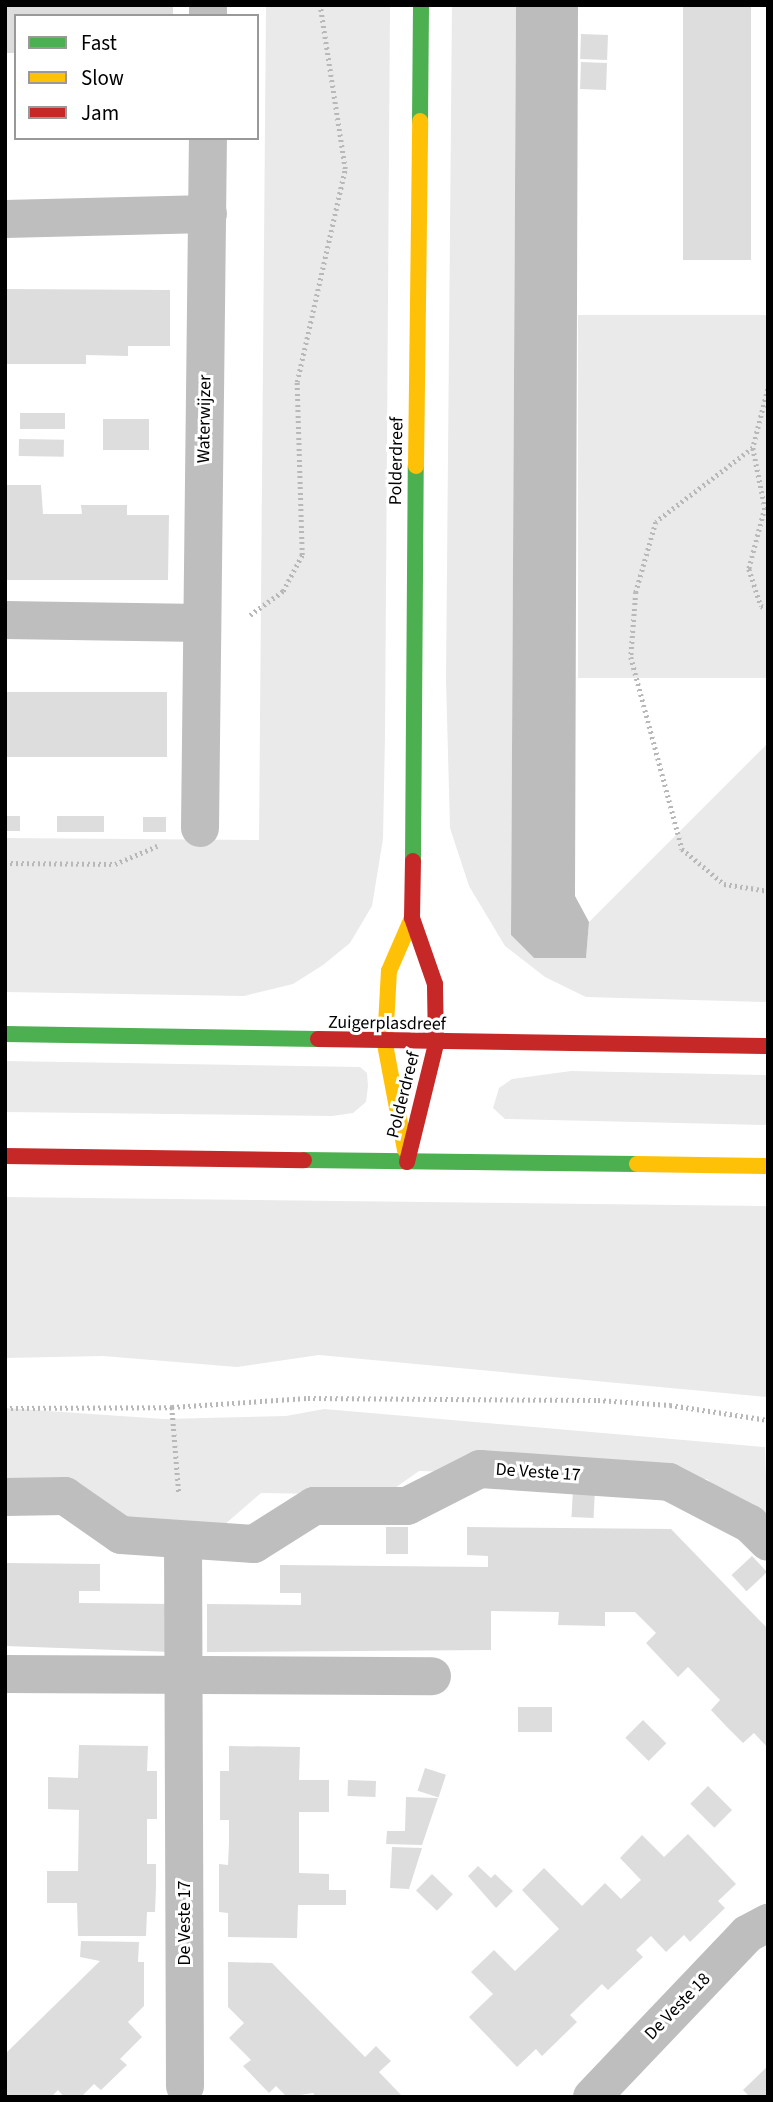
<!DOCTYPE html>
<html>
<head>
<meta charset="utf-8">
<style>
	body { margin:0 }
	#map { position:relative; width:773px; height:2102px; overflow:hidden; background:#fff; font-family:"Source Sans 3",sans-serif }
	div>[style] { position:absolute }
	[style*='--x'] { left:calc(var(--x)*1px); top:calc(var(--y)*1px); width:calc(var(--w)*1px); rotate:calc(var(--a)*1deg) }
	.green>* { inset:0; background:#eaeaea; transform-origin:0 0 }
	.water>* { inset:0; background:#bcbcbc }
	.building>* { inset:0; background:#ddd; transform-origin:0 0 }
	.path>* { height:4.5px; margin-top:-2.25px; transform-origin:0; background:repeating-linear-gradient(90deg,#b8b8b8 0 2px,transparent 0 5.5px) }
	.street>* { height:38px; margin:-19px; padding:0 19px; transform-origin:19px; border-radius:19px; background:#bebebe }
	.fast>* { height:16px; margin:-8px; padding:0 8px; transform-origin:8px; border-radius:8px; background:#4caf50 }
	.slow>* { height:16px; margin:-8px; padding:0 8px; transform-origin:8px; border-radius:8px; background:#ffc107 }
	.jam>* { height:16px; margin:-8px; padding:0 8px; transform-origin:8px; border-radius:8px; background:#c62828 }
	span { translate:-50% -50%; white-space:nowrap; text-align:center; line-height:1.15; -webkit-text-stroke:6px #fff; paint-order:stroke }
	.street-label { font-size:18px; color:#000 }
	.frame { position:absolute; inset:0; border:7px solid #000; pointer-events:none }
	.legend { position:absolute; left:14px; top:14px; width:245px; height:126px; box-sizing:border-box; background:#fff; border:2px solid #999; margin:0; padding:9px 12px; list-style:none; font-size:21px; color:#000 }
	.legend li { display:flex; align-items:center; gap:14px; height:35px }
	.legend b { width:35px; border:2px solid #999 }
</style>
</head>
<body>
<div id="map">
	<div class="green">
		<div style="clip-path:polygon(266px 5px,390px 5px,385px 736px,383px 839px,372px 906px,350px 943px,323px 965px,293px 984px,244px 996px,5px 992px,5px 838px,259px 840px)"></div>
		<div style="clip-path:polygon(452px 5px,516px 5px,511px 935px,534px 958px,586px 958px,589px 922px,768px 743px,768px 1002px,586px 997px,545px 977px,505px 946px,469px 886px,450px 828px,446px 680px)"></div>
		<div style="left:578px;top:315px;width:190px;height:363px"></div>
		<div style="clip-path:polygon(5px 1061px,360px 1067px,367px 1073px,368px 1086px,366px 1102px,353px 1113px,332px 1116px,5px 1112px)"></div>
		<div style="clip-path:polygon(571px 1071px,768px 1075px,768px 1125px,505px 1119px,493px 1108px,499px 1088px,512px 1079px)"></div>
		<div style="clip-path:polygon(5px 1197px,768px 1206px,768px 1397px,319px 1355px,237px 1367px,103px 1356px,5px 1358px)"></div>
		<div style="clip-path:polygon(5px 1408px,164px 1419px,286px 1416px,324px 1409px,765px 1447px,768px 1544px,707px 1479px,419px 1471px,385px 1495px,261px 1493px,208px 1539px,5px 1499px)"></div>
	</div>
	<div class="water">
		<div style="clip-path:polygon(516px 5px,578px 5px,575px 896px,589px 922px,586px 958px,534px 958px,511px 935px)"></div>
	</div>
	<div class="building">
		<div style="clip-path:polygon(5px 5px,173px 5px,173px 16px,16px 16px,16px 53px,5px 53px)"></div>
		<div style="left:683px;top:5px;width:68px;height:255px"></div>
		<div style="left:581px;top:34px;width:27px;height:25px;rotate:2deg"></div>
		<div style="left:581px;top:62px;width:26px;height:27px;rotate:2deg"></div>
		<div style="clip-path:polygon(5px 289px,170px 290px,170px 346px,128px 346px,128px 356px,86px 355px,86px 364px,5px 364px)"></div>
		<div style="left:20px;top:413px;width:45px;height:16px"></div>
		<div style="left:103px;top:419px;width:46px;height:31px"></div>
		<div style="left:19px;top:439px;width:45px;height:17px;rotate:1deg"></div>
		<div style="clip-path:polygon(5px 485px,41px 485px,43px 514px,82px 514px,81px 505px,127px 505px,127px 515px,169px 515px,168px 580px,5px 580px)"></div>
		<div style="left:5px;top:692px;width:162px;height:65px"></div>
		<div style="left:5px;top:816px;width:15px;height:15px"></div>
		<div style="left:57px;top:816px;width:47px;height:16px"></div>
		<div style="left:143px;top:817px;width:23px;height:15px"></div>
		<div style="left:573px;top:1489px;width:22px;height:28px;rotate:3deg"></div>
		<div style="left:386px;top:1527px;width:22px;height:27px"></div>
		<div style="clip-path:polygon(467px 1527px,671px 1529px,768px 1629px,768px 1748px,754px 1733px,743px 1743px,726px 1726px,711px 1710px,720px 1700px,688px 1667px,678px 1677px,646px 1643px,656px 1633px,635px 1612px,605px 1612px,605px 1626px,558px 1625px,559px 1612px,491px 1611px,491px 1650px,207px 1652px,207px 1604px,301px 1605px,301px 1593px,280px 1593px,280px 1565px,488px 1567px,488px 1556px,467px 1555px)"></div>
		<div style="left:752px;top:1556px;width:22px;height:28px;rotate:47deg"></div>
		<div style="clip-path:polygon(5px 1563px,100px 1564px,100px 1591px,79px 1591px,79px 1603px,173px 1604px,172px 1652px,5px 1646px)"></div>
		<div style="left:518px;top:1707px;width:34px;height:25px"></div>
		<div style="left:643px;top:1720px;width:33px;height:25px;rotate:45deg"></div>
		<div style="clip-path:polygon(79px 1745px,148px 1746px,147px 1771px,157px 1771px,157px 1819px,147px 1819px,147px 1864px,156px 1864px,156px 1887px,155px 1912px,147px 1912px,146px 1936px,78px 1936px,77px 1903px,47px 1903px,47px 1871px,78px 1871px,79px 1810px,48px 1809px,48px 1777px,78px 1778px)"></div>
		<div style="clip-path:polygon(229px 1746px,300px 1747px,299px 1780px,329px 1780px,329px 1812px,299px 1812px,299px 1873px,329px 1874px,329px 1890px,346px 1890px,346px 1905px,298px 1905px,297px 1938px,228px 1937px,228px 1913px,219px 1912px,219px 1864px,228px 1865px,229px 1842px,229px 1820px,220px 1820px,220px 1771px,229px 1771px)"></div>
		<div style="left:425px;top:1768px;width:22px;height:24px;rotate:18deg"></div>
		<div style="left:348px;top:1780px;width:28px;height:16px;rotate:2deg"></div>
		<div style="left:708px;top:1786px;width:34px;height:25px;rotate:45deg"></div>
		<div style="clip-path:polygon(406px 1797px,438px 1798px,422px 1845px,386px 1844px,387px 1831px,405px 1831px)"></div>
		<div style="clip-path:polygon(688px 1834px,736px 1884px,718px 1901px,725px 1908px,690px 1942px,684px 1935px,666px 1952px,651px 1936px,636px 1950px,643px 1957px,608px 1990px,602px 1984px,570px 2015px,577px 2022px,542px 2056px,536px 2049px,517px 2067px,469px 2017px,493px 1994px,471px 1972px,494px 1950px,515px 1971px,559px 1929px,522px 1890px,544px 1868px,582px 1906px,605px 1883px,621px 1899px,641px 1880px,620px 1858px,642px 1835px,664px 1857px)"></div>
		<div style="clip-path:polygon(392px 1847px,422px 1848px,409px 1889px,390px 1888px)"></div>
		<div style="clip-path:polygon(478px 1866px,491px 1878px,495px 1874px,513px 1891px,496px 1908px,468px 1876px)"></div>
		<div style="left:432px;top:1874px;width:29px;height:23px;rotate:44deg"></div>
		<div style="clip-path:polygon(81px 1941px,139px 1942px,138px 1962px,144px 1962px,144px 2006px,128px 2022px,142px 2037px,120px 2059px,127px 2065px,101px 2090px,94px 2084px,81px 2097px,64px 2097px,58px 2090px,51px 2097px,5px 2097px,5px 2054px,100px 1961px,80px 1957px)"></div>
		<div style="clip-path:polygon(228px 1962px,272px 1963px,365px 2057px,376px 2046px,391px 2061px,379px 2072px,403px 2097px,316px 2097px,313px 2093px,287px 2097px,276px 2086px,269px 2093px,243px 2066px,251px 2060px,229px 2038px,244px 2023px,228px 2007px)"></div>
		<div style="clip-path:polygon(768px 2066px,768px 2097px,750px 2097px,743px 2090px)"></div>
	</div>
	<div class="path">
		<div style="--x:768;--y:389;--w:61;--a:104.3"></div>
		<div style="--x:753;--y:448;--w:61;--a:78.7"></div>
		<div style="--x:765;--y:508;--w:63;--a:104.7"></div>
		<div style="--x:749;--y:569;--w:39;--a:72"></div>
		<div style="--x:761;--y:606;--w:7;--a:16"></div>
		<div style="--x:753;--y:448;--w:122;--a:142.7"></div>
		<div style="--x:656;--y:522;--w:73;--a:105.9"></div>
		<div style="--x:636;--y:592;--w:65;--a:94.4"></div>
		<div style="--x:631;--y:657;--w:199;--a:75.1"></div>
		<div style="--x:682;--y:849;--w:55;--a:39.8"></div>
		<div style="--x:724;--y:884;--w:45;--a:9"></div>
		<div style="--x:250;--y:615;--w:41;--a:-36"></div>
		<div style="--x:283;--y:591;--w:41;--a:-62.2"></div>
		<div style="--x:302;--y:555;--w:173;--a:-91.7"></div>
		<div style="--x:297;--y:382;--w:218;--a:-77.3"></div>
		<div style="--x:345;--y:169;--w:166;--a:-98.7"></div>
		<div style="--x:5;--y:863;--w:110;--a:0.5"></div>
		<div style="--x:115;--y:864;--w:46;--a:-23.2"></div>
		<div style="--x:172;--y:1407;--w:87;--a:85.4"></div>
		<div style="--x:5;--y:1408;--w:167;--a:-0.3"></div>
		<div style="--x:172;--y:1407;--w:136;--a:-3.8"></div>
		<div style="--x:308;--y:1398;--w:290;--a:0.4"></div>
		<div style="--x:598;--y:1400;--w:72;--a:4"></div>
		<div style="--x:670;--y:1405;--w:99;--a:8.7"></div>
	</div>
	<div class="street">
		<div style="--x:208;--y:16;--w:11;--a:-90"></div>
		<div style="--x:5;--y:219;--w:203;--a:-1.4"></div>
		<div style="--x:5;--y:620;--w:196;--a:0.9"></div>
		<div style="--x:200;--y:828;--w:690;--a:-89.34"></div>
		<div style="--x:5;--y:1497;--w:60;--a:-1"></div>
		<div style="--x:65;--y:1496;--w:68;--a:34.9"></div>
		<div style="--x:121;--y:1535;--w:133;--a:3.9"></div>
		<div style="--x:254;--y:1544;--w:71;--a:-32.3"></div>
		<div style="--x:314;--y:1506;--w:93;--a:0"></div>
		<div style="--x:407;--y:1506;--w:82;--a:-26.9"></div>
		<div style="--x:480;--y:1469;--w:189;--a:3.9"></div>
		<div style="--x:669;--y:1482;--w:91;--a:27.4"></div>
		<div style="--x:750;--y:1524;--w:25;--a:45"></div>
		<div style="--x:183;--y:1540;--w:546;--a:89.79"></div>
		<div style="--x:5;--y:1674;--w:427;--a:0.3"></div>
		<div style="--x:592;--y:2097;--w:225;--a:-46.4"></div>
		<div style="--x:747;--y:1934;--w:24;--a:-28"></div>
	</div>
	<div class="fast">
		<div style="--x:420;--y:121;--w:116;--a:-89.5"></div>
		<div style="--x:413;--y:861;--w:395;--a:-89.6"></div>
		<div style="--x:5;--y:1034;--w:313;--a:0.9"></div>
		<div style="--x:304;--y:1160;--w:333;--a:0.7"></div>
	</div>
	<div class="slow">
		<div style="--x:416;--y:466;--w:345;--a:-89.3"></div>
		<div style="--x:405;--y:1150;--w:108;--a:-100.7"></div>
		<div style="--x:385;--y:1044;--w:73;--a:-86.9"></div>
		<div style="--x:389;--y:971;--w:58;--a:-66.5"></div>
		<div style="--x:637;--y:1164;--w:131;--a:0.9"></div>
	</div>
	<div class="jam">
		<div style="--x:318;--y:1039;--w:450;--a:0.9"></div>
		<div style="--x:5;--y:1156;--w:299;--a:0.8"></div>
		<div style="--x:407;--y:1162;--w:122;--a:-76.2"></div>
		<div style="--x:436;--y:1044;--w:60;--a:-91"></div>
		<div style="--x:435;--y:984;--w:70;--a:-109.2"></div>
		<div style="--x:412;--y:918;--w:57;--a:-89"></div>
	</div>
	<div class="street-label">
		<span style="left:205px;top:419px;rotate:-89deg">Waterwijzer</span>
		<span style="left:397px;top:461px;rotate:-89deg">Polderdreef</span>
		<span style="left:387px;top:1024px;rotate:1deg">Zuigerplasdreef</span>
		<span style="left:404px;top:1095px;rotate:-76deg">Polderdreef</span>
		<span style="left:538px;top:1473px;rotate:4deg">De Veste 17</span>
		<span style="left:185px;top:1923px;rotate:-90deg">De Veste 17</span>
		<span style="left:678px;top:2007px;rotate:-46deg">De Veste 18</span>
	</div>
	<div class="frame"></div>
	<ul class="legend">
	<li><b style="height:9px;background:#4caf50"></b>Fast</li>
	<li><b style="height:9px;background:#ffc107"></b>Slow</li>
	<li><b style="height:9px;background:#c62828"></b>Jam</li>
	</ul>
</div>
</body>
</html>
